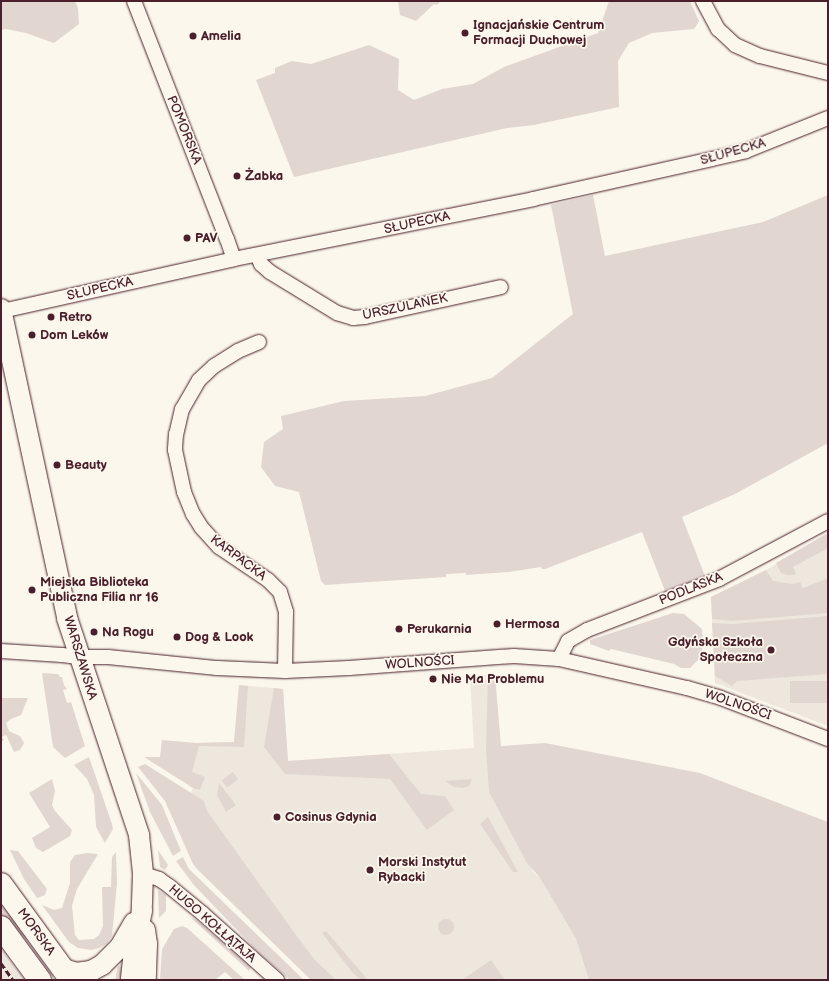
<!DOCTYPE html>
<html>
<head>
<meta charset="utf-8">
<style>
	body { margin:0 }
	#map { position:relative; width:829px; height:981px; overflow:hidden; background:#fbf7ec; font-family:"Balsamiq Sans",sans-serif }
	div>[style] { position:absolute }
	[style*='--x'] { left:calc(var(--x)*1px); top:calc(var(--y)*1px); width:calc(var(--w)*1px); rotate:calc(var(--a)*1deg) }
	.built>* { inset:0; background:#eee7de }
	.green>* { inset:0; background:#e2d7d0; transform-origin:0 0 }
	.round { border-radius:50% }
	.roads { filter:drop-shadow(0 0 1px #4a1f2b) drop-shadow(0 0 1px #4a1f2b) }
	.street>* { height:14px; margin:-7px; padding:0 7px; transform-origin:7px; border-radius:7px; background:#fbf7ec }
	.secondary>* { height:20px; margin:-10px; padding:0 10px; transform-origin:10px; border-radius:10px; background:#fbf7ec }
	.primary>* { height:22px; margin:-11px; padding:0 11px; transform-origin:11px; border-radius:11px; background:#fbf7ec }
	.rail>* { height:3px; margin-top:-1.5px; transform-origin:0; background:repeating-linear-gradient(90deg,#4a1f2b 0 6px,transparent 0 9px) }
	.dots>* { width:11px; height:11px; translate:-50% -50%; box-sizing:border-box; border:2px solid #fbf7ec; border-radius:50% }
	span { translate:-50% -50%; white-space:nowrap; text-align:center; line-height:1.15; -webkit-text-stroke:3.5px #fbf7ec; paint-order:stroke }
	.poi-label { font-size:13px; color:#4a1f2b; font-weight:700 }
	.left { translate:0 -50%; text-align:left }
	.right { translate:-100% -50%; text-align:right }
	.street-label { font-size:13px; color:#4a1f2b }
	.frame { position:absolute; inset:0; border:2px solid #4a1f2b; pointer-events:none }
</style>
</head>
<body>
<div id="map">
	<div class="built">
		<div style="clip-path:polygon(828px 533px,828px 726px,715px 683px,711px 597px,766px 570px)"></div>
		<div style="clip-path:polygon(495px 675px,500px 746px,533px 872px,540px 878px,576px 939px,589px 980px,324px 980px,191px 793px,193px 788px,189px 786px,197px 743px,234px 742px,239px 685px,283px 689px,288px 761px,474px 748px,470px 676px)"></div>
		<div style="clip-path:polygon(1px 948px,25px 980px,1px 980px)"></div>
	</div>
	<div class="green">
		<div style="clip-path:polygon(1px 1px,75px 1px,78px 8px,79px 24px,54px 43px,26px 33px,6px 29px,1px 30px)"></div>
		<div style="clip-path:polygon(398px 1px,441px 1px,437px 5px,434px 4px,416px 21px,400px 15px)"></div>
		<div style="clip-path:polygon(609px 1px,690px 1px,699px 21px,694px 29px,652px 33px,629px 43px,618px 61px,619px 107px,534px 125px,507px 128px,294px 177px,256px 80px,275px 73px,275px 68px,292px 61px,311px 64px,369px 45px,399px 59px,398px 90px,414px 100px,442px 89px,473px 84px,504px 67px,598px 33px)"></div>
		<div style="clip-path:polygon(593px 195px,605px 256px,763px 222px,828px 195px,828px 443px,735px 494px,682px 517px,705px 576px,665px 591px,642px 532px,545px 569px,542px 569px,541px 567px,509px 572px,466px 575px,466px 573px,446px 574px,446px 577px,325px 585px,321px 581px,299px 492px,275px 486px,261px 467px,264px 442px,283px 429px,281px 416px,344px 401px,425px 396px,492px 378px,573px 314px,551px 205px)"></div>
		<div style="clip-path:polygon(828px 533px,828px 548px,793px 567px,796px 574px,794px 575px,786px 575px,781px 573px,776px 563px)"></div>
		<div style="clip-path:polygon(766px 570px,773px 581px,792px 584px,800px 582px,803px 588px,826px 579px,828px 581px,828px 613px,732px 621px,712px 619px,711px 597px)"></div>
		<div style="clip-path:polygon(673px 613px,684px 614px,702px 629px,703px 640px,702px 650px,698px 660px,690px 668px,681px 668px,674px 664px,611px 649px,609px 651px,590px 644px,590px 640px,593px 639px)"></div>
		<div style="clip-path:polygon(828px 616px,828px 674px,737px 681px,732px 686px,715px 676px,712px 623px,732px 624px)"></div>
		<div style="clip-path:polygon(42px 673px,58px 674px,60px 677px,62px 677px,64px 685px,67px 689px,63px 690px,67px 703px,71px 702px,85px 746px,65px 758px,53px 747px)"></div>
		<div style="clip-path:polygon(488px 675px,495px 675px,501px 746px,545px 743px,700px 773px,828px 822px,828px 980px,589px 980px,576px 939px,540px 878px,527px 863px,489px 792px,486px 748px)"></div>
		<div style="left:828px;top:681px;width:22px;height:38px;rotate:90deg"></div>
		<div style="clip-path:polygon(239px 685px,248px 686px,244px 747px,199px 746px,192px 772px,205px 777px,200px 790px,193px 788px,144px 757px,160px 757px,162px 740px,197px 743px,234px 742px)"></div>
		<div style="clip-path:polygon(274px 688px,283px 689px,288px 761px,389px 754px,421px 794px,445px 796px,454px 810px,427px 830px,390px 779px,285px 774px,264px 747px)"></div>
		<div style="clip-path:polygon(1px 698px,28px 698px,21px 715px,11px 719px,6px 723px,9px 731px,20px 736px,24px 743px,20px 750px,14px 752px,6px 735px,2px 737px,4px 740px,1px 742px)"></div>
		<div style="clip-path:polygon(89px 757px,112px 824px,113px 829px,105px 843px,96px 827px,94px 795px,87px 779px,74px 765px)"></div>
		<div style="clip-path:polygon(145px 764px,204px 801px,207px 811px,296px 935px,315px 960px,336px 980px,311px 980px,197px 869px,193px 864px,165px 801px,138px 767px)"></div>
		<div style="left:233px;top:772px;width:9px;height:14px;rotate:54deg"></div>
		<div style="clip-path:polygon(136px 773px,162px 805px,181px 851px,173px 856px,150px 812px)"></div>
		<div style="clip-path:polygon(52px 779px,55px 791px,52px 805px,55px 811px,72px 830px,70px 836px,43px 852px,36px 848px,32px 838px,50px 827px,29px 793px)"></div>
		<div style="clip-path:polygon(472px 779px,469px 786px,464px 788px,454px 787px,445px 781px)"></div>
		<div style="clip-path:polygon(219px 783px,236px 805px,226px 812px,217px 795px)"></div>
		<div style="clip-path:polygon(488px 817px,518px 872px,513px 872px,480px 824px)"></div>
		<div style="clip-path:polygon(10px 850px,18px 851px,47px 889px,45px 895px,37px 898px,24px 879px)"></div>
		<div style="clip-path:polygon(158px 850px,168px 865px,165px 870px,160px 867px)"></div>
		<div style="clip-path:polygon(116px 852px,117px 883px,112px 936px,106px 944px,99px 948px,91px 950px,78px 948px,69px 942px,42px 905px,54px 910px,62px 908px,70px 883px,70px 862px,75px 855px,87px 853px,98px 854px,77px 889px,72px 906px,75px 935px,79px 940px,94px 939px,99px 935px,103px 926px,102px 887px,111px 887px,112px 857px)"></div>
		<div style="clip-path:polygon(183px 857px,189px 869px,304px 980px,290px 980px,257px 951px,193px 884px,176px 861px)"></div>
		<div style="clip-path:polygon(158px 890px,166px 895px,166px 911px,159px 918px)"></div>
		<div style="clip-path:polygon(1px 896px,33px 945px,9px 924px,1px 913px)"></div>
		<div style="clip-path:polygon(190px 917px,198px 921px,251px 967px,249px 971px)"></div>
		<div class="round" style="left:438px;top:919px;width:16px;height:16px"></div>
		<div style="clip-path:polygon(182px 926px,187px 928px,245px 980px,234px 980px,225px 972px,215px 980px,160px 980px,162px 949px,174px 929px)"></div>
		<div style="clip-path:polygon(326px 931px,368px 980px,361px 980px,352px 972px,322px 933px)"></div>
		<div style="clip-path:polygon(491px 960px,505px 980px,462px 980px)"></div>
		<div style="clip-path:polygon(118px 966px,122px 967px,122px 980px,115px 980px)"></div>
	</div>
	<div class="roads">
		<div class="street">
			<div style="--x:134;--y:1;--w:256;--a:68.7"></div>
			<div style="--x:227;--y:239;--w:21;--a:71"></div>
			<div style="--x:703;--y:1;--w:32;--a:62"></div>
			<div style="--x:718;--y:29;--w:23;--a:43"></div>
			<div style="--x:735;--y:45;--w:27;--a:24"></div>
			<div style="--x:760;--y:56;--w:70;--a:14"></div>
			<div style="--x:257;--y:255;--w:10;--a:66"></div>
			<div style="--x:261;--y:264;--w:12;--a:42"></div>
			<div style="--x:270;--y:272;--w:79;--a:31.5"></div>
			<div style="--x:337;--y:313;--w:17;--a:17"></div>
			<div style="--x:353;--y:318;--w:12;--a:-5"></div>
			<div style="--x:365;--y:317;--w:139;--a:-12.4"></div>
			<div style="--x:2;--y:311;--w:238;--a:-12.6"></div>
			<div style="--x:234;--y:259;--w:305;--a:-11.3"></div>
			<div style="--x:533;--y:199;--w:183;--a:-12.6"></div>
			<div style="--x:712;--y:159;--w:35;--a:-13"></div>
			<div style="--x:746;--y:151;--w:88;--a:-21.9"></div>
			<div style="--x:259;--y:342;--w:23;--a:157"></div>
			<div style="--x:238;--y:351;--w:28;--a:148"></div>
			<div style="--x:214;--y:366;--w:21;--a:137"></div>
			<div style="--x:199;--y:380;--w:34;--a:120"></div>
			<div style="--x:182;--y:409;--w:26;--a:103"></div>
			<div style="--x:176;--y:434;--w:16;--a:94"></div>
			<div style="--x:175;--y:450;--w:43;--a:77.9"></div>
			<div style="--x:184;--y:492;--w:24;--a:68"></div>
			<div style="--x:193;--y:514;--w:15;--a:58"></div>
			<div style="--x:201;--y:527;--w:27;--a:48"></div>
			<div style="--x:219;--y:547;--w:59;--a:34"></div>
			<div style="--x:268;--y:580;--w:17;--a:45"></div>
			<div style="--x:280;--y:592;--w:21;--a:73"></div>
			<div style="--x:286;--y:612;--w:59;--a:91"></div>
			<div style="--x:1;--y:651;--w:61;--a:3.8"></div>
			<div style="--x:62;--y:655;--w:17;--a:7"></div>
			<div style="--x:79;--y:657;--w:29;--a:0"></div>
			<div style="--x:108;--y:657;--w:110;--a:5.8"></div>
			<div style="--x:217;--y:668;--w:68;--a:2.5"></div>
			<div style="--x:285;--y:671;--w:64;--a:-2.7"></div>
			<div style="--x:349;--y:668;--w:165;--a:-4.2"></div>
			<div style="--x:514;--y:656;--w:45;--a:3.8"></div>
			<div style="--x:559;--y:659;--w:131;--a:12.8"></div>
			<div style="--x:687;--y:688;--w:35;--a:16"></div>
			<div style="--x:721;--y:698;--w:115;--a:21"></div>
			<div style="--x:559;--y:659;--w:20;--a:-63"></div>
			<div style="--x:568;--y:641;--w:22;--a:-30"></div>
			<div style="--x:587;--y:630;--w:142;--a:-21.1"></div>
			<div style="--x:719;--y:579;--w:123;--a:-28"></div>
			<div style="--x:143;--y:874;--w:17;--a:17"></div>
			<div style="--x:159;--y:879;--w:12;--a:35"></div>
			<div style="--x:169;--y:886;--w:43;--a:39.3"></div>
			<div style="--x:202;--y:913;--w:101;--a:41.8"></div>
		</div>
		<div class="secondary">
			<div style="--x:1;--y:309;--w:316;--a:77.9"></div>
			<div style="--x:67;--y:618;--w:229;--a:71.6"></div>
			<div style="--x:139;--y:835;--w:39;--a:84"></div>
			<div style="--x:143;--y:874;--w:37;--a:92"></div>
			<div style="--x:142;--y:911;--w:40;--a:102"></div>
			<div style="--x:134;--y:950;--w:30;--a:96"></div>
			<div style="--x:145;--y:930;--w:14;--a:82"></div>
			<div style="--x:147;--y:944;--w:36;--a:92"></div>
			<div style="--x:64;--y:969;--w:13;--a:18"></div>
			<div style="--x:76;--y:973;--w:15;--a:-8"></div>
			<div style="--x:91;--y:971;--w:13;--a:-29"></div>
			<div style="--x:102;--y:965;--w:25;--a:-45"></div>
			<div style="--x:120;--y:947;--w:28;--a:-60"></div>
		</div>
		<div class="primary">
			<div style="--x:1;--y:884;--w:119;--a:53.9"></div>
			<div style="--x:1;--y:927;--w:66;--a:53.7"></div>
		</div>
	</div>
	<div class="rail">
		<div style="--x:1;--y:963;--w:21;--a:55"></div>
	</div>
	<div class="dots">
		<div style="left:465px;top:33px;background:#4a1f2b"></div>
		<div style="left:193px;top:36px;background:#4a1f2b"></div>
		<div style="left:237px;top:176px;background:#4a1f2b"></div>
		<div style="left:187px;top:238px;background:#4a1f2b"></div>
		<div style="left:51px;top:317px;background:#4a1f2b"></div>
		<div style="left:32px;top:335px;background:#4a1f2b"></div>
		<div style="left:57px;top:465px;background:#4a1f2b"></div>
		<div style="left:32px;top:590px;background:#4a1f2b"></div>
		<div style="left:497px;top:624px;background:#4a1f2b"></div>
		<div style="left:399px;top:629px;background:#4a1f2b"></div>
		<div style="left:94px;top:632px;background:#4a1f2b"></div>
		<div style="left:177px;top:637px;background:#4a1f2b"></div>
		<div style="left:771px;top:650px;background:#4a1f2b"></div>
		<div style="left:433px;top:679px;background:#4a1f2b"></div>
		<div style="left:277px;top:817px;background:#4a1f2b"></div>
		<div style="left:370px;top:870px;background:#4a1f2b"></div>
	</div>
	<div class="poi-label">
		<span class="left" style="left:473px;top:33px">Ignacjańskie Centrum<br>Formacji Duchowej</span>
		<span class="left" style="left:201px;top:36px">Amelia</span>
		<span class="left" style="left:245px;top:176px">Żabka</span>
		<span class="left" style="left:195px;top:238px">PAV</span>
		<span class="left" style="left:59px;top:317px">Retro</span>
		<span class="left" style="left:40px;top:335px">Dom Leków</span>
		<span class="left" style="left:65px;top:465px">Beauty</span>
		<span class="left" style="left:40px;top:590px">Miejska Biblioteka<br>Publiczna Filia nr 16</span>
		<span class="left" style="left:505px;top:624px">Hermosa</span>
		<span class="left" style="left:407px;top:629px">Perukarnia</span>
		<span class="left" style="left:102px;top:632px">Na Rogu</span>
		<span class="left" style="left:185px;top:637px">Dog &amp; Look</span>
		<span class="right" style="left:763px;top:650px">Gdyńska Szkoła<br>Społeczna</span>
		<span class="left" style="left:441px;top:679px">Nie Ma Problemu</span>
		<span class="left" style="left:285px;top:817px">Cosinus Gdynia</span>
		<span class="left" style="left:378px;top:870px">Morski Instytut<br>Rybacki</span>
	</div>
	<div class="street-label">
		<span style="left:184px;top:130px;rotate:68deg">POMORSKA</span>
		<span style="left:733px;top:152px;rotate:-16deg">SŁUPECKA</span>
		<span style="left:417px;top:223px;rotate:-12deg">SŁUPECKA</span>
		<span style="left:100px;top:289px;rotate:-13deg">SŁUPECKA</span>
		<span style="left:405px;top:307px;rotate:-12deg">URSZULANEK</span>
		<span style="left:238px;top:558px;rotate:37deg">KARPACKA</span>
		<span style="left:691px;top:589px;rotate:-22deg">PODLASKA</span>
		<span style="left:80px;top:658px;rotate:73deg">WARSZAWSKA</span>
		<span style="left:420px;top:663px;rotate:-4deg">WOLNOŚCI</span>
		<span style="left:738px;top:705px;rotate:19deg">WOLNOŚCI</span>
		<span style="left:212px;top:924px;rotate:41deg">HUGO KOŁŁĄTAJA</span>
		<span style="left:36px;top:932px;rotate:54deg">MORSKA</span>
	</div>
	<div class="frame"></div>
</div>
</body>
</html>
